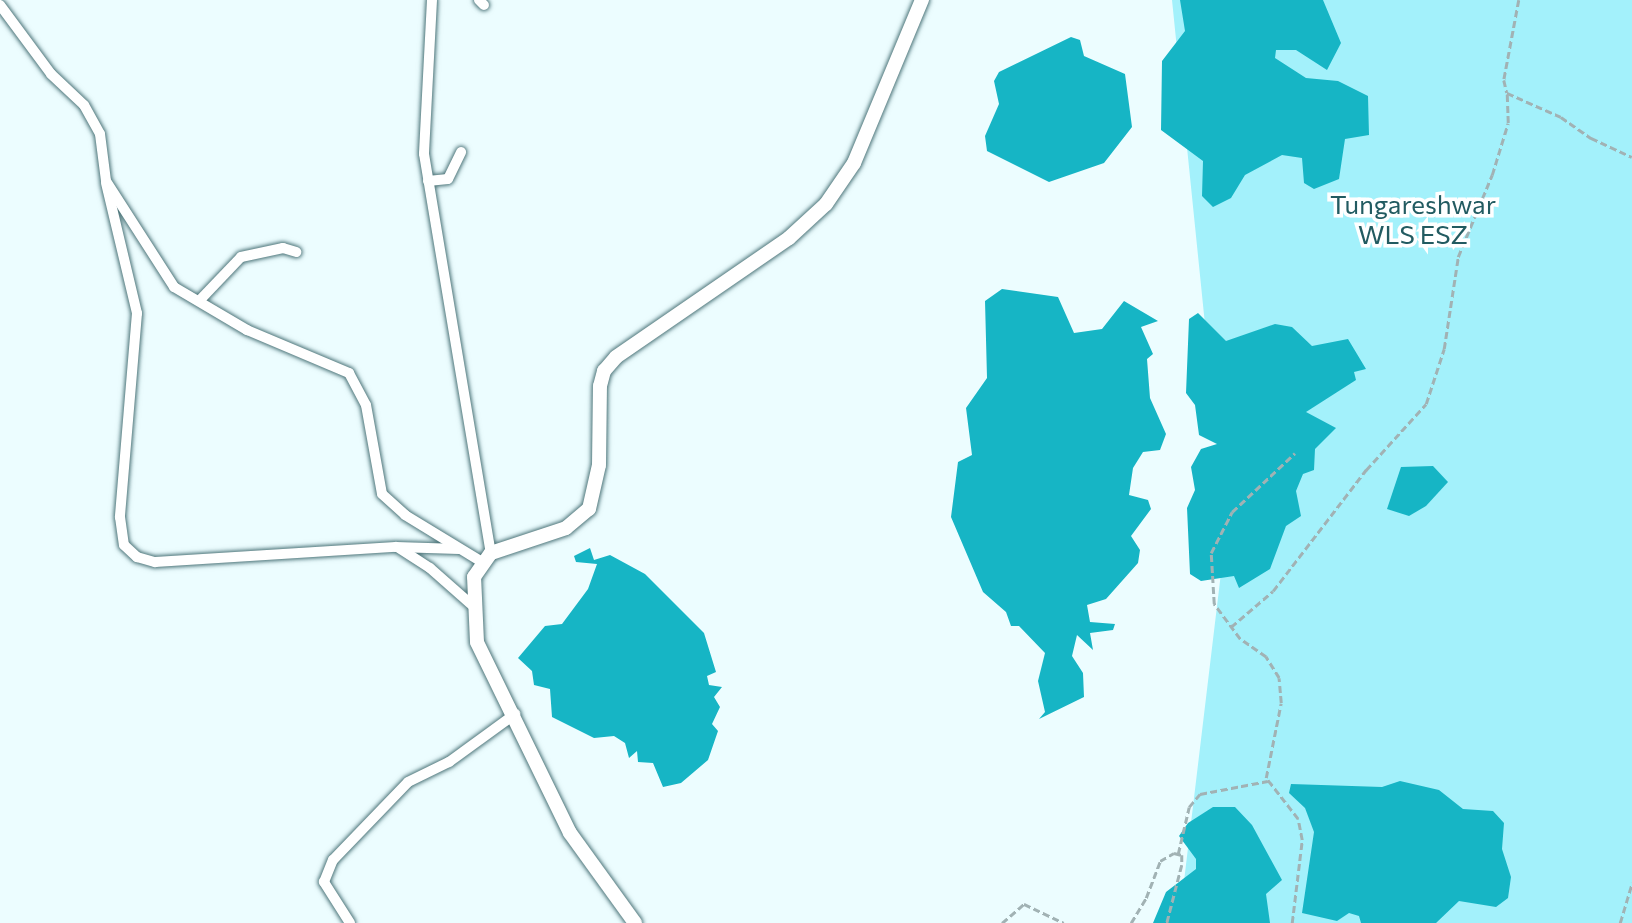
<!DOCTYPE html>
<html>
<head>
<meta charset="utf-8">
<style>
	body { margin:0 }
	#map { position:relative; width:1632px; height:923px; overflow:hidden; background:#ecfdff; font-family:Commissioner,sans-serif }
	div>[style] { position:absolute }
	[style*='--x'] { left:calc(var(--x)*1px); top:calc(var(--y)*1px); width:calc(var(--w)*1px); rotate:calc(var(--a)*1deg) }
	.green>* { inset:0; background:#a3f1fb }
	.water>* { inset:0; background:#16b5c5 }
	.path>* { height:2.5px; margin-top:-1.25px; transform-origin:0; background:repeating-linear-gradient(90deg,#a1b2b4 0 7px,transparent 0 10.5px) }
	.roads { filter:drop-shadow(0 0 2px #4e767b) drop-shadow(0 0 2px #4e767b) }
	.minor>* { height:10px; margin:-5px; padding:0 5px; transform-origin:5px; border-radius:5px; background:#fff }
	.tertiary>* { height:14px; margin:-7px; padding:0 7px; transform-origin:7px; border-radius:7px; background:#fff }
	span { translate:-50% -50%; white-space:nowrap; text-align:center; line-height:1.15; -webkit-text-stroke:7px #fff; paint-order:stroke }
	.park-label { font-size:26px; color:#225b61 }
</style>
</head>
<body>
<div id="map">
	<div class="green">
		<div style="clip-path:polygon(1172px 0,1632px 0,1632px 923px,1179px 923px,1226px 531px)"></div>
	</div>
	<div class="water">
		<div style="clip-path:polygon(1180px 0,1323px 0,1341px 43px,1327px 70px,1296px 50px,1276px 50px,1275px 58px,1306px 78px,1338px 81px,1368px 96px,1369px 135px,1345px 139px,1339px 179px,1314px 189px,1304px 183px,1302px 158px,1282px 155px,1245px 175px,1231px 198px,1213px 207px,1202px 196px,1203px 161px,1161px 130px,1162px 61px,1185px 31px)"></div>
		<div style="clip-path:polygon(1071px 37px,1080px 40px,1084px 56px,1125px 74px,1132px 127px,1104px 163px,1049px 182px,987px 151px,985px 136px,999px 104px,994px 81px,999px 72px)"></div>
		<div style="clip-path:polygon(1002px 289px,1058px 297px,1074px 333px,1102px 329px,1124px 301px,1158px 321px,1141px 327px,1153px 354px,1147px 359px,1150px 398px,1166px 434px,1160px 450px,1143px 452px,1133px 468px,1129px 495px,1148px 500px,1151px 509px,1131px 536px,1140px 550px,1138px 563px,1106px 599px,1087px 605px,1090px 622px,1115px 624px,1113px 630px,1090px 633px,1093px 650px,1077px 635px,1072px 656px,1083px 673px,1084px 697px,1039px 719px,1045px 712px,1038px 681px,1045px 653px,1019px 626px,1011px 626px,1006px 612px,983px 592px,951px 517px,958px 462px,972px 455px,966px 408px,987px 378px,985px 301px)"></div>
		<div style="clip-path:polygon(1198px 313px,1226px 341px,1275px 324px,1292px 327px,1312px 346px,1348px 339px,1366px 369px,1354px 372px,1356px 380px,1306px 412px,1336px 428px,1315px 449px,1314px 470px,1303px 474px,1296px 491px,1301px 516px,1286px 526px,1270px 569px,1239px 588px,1234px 576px,1201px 581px,1190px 574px,1187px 508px,1195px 490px,1191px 467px,1201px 449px,1217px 444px,1199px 435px,1195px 405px,1186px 393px,1189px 319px)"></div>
		<div style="clip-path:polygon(1433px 466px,1448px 482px,1426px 506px,1409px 516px,1387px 509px,1401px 467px)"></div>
		<div style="clip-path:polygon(590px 548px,594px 560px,610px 555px,645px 574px,704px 633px,716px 672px,707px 676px,709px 685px,722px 687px,714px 697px,720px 707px,712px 724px,718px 731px,708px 760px,681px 783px,663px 787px,653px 763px,638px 762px,637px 751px,629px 758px,625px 743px,614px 736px,594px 738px,552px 717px,550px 689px,534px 685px,532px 671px,518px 658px,545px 626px,562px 624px,588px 589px,597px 564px,576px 562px,574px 556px)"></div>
		<div style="clip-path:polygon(1400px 781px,1439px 790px,1463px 809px,1493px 811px,1504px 823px,1502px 849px,1511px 877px,1508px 898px,1496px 907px,1459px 901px,1436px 923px,1361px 923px,1359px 916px,1349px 913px,1337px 921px,1302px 913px,1314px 832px,1305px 808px,1289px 793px,1291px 784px,1382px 787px)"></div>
		<div style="clip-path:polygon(1213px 807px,1235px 807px,1252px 825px,1282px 880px,1266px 894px,1270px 923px,1153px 923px,1166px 892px,1196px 869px,1196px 859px,1179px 836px,1188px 823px)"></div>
	</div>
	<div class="path">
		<div style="--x:1519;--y:0;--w:81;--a:100.6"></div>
		<div style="--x:1504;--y:80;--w:13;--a:77"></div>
		<div style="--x:1507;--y:93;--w:59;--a:24"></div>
		<div style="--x:1561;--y:117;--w:37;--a:35"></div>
		<div style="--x:1591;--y:138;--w:45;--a:24.9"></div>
		<div style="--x:1231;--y:627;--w:55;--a:-40.6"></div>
		<div style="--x:1273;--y:591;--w:153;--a:-52.5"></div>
		<div style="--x:1366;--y:470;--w:89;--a:-47.7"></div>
		<div style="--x:1426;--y:404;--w:58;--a:-71.9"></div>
		<div style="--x:1444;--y:349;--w:93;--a:-81.3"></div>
		<div style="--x:1458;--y:257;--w:89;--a:-67.5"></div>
		<div style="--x:1492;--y:175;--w:54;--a:-72.9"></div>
		<div style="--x:1508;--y:123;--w:30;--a:-92"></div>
		<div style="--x:1178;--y:854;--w:48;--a:-76.8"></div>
		<div style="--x:1189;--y:807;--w:17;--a:-50"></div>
		<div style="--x:1200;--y:794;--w:69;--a:-10.8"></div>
		<div style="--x:1002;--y:923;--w:29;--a:-41"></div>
		<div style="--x:1024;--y:904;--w:44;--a:25.4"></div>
		<div style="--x:1131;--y:923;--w:29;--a:-59"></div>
		<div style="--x:1146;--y:898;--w:40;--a:-69"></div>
		<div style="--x:1160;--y:861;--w:16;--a:-30"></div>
		<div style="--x:1174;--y:853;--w:8;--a:14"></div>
		<div style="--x:1182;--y:855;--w:10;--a:90"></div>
		<div style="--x:1182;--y:865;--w:60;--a:104.5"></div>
		<div style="--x:1292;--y:923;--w:84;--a:-83.1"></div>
		<div style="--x:1302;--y:840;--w:21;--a:-101"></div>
		<div style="--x:1298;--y:819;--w:52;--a:-128"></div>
		<div style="--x:1266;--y:778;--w:76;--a:-78.7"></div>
		<div style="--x:1281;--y:703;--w:25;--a:-95"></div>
		<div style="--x:1279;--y:678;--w:25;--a:-122"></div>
		<div style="--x:1266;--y:657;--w:32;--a:-145"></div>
		<div style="--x:1240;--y:639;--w:44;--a:-126.6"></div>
		<div style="--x:1214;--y:604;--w:51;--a:-93.4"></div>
		<div style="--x:1211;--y:553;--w:46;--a:-62.9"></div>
		<div style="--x:1232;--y:512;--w:86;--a:-43.1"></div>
		<div style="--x:1620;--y:923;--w:42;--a:-73.3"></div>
	</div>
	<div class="roads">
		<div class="minor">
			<div style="--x:432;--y:0;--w:154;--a:93"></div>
			<div style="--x:424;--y:154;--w:405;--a:80.5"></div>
			<div style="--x:479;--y:0;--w:7;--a:45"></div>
			<div style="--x:0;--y:5;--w:86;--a:53.5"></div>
			<div style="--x:51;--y:74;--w:45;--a:43.2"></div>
			<div style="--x:84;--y:105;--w:33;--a:61"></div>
			<div style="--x:100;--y:134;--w:47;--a:82.7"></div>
			<div style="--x:106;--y:181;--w:126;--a:57.3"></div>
			<div style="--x:174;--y:287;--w:85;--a:30.5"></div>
			<div style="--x:247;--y:330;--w:111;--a:22.9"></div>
			<div style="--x:349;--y:373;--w:36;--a:62"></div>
			<div style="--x:366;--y:405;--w:90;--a:79.8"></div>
			<div style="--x:382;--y:494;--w:31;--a:42"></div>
			<div style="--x:405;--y:515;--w:90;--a:31.4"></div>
			<div style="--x:428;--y:181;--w:20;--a:-6"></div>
			<div style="--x:448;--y:179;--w:30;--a:-64"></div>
			<div style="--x:106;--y:183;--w:134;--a:76.6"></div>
			<div style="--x:137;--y:313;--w:205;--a:94.8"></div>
			<div style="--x:120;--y:517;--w:28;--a:82"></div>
			<div style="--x:124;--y:545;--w:18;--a:43"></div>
			<div style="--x:137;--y:557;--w:19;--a:16"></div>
			<div style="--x:155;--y:562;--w:241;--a:-3.6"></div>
			<div style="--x:396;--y:547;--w:63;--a:1.8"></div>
			<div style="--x:199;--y:301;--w:61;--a:-46.3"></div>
			<div style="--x:241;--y:257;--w:43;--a:-12.1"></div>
			<div style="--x:283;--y:248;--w:14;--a:17"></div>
			<div style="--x:399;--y:548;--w:37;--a:33"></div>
			<div style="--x:430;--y:568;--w:57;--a:41.5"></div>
			<div style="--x:350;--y:923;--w:49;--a:-122.4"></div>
			<div style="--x:324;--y:882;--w:24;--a:-68"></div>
			<div style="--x:333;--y:860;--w:108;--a:-46.1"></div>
			<div style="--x:408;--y:782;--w:46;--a:-26"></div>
			<div style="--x:449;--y:762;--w:82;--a:-36"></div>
		</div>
		<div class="tertiary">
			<div style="--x:635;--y:923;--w:111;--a:-125.8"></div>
			<div style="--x:570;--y:833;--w:212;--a:-116"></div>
			<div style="--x:477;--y:642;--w:65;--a:-92.6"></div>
			<div style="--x:474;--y:577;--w:29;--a:-55"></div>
			<div style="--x:491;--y:553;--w:79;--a:-18.4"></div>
			<div style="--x:566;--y:528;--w:30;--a:-40"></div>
			<div style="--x:589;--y:509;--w:45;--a:-77.2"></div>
			<div style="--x:599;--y:465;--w:79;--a:-89.3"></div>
			<div style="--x:600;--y:386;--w:16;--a:-75"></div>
			<div style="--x:604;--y:371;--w:18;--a:-49"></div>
			<div style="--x:616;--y:357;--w:210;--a:-34.5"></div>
			<div style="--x:789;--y:238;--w:50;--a:-42.6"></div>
			<div style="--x:826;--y:204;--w:50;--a:-55.7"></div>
			<div style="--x:854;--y:163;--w:177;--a:-67.4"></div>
		</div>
	</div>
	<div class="park-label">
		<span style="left:1413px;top:219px">Tungareshwar<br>WLS ESZ</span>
	</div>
</div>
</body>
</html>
